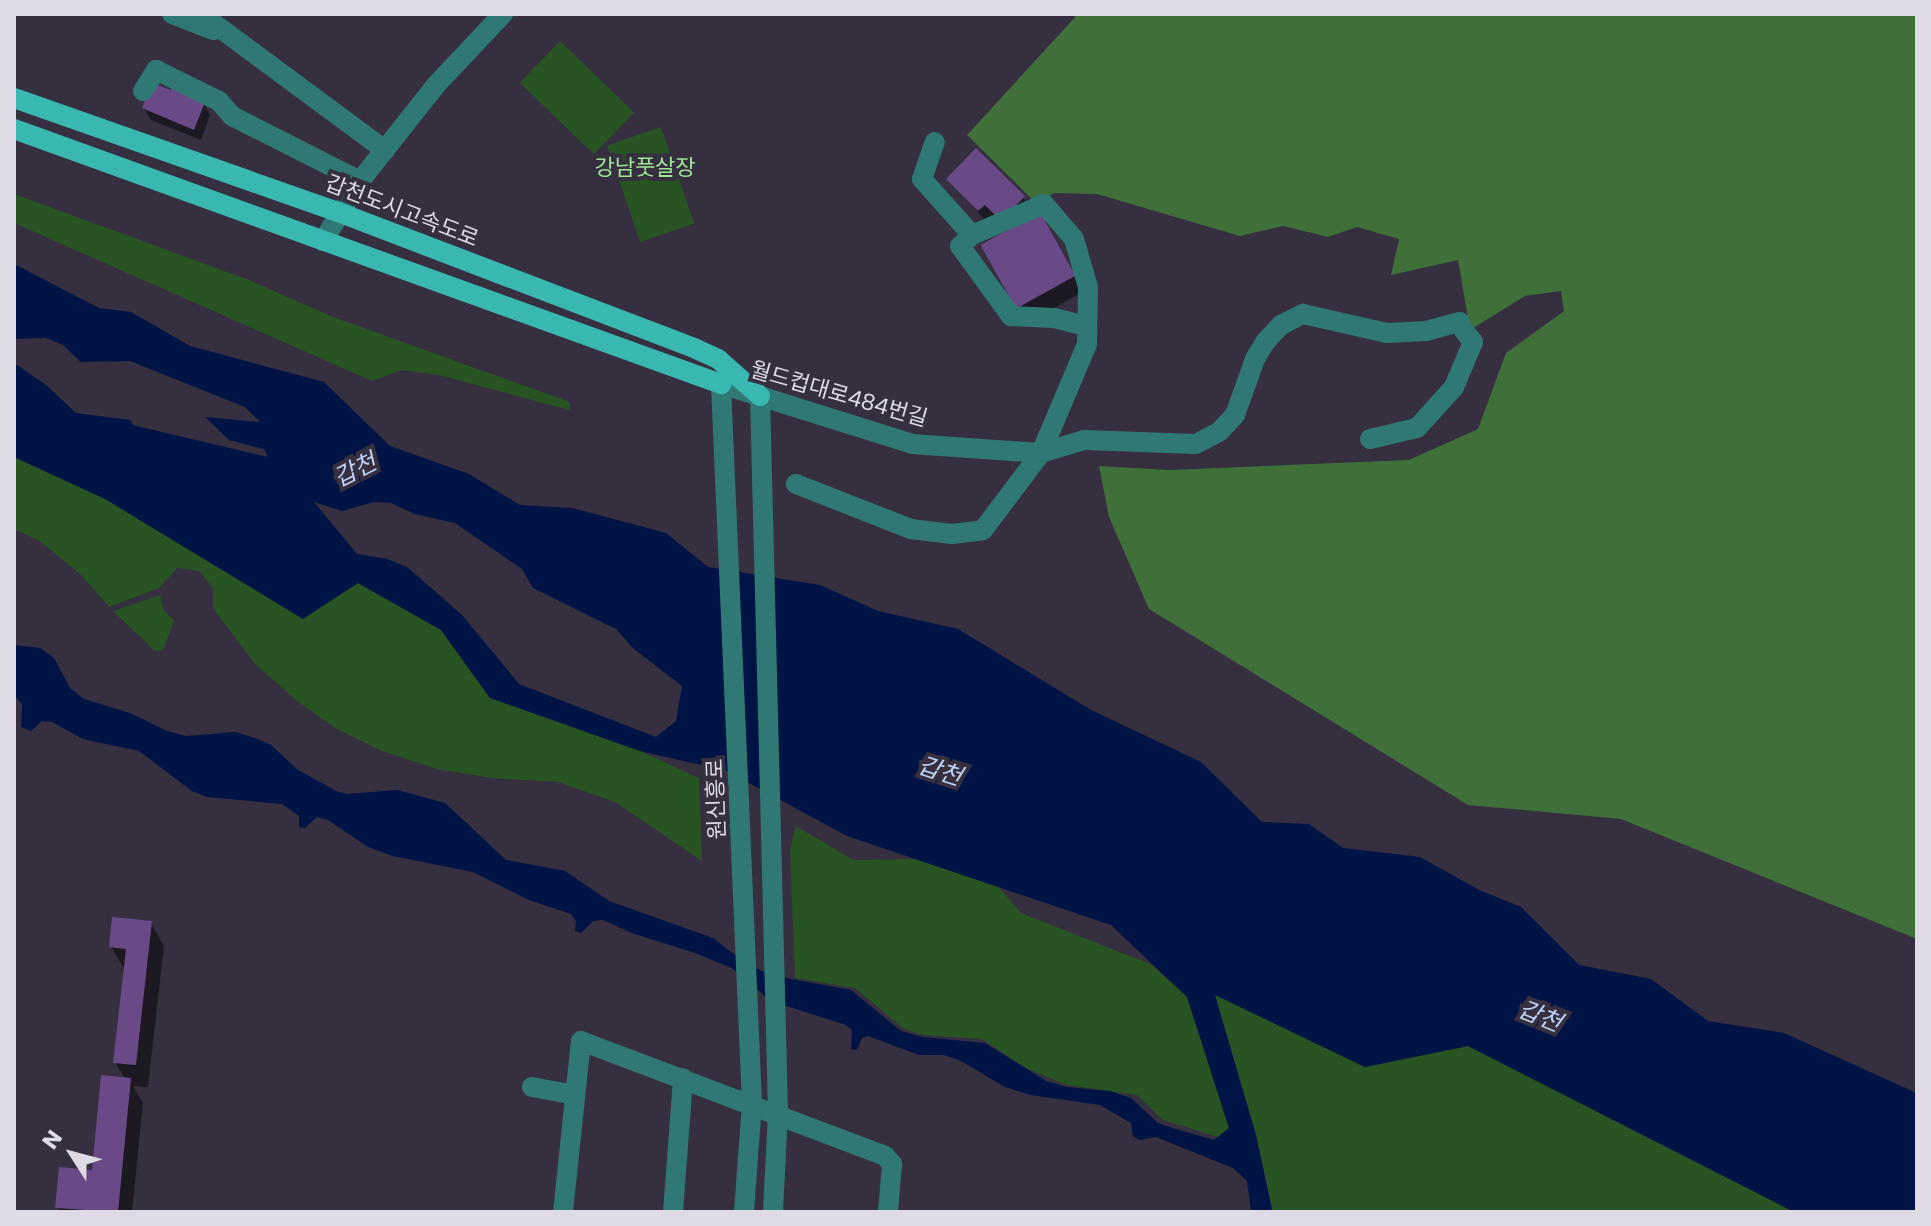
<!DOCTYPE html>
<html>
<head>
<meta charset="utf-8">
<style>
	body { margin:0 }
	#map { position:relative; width:1931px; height:1226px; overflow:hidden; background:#362f40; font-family:Poppins,"Noto Sans KR",sans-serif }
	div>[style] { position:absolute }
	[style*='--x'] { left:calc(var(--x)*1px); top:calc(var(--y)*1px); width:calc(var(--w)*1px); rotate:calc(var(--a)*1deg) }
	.green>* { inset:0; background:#275422; transform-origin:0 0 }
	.forest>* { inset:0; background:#3f7039 }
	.water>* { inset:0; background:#001345 }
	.shadow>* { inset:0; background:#0007; transform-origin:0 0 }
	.river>* { height:32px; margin:-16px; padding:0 16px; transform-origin:16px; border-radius:16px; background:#001345 }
	.building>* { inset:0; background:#694a86; transform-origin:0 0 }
	.minor>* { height:20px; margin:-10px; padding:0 10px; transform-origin:10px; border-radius:10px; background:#307874 }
	.major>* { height:20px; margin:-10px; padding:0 10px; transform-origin:10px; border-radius:10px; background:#38b8b1 }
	span { translate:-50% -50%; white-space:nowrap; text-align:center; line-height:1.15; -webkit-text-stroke:8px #362f40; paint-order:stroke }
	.park-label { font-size:22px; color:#9ee695 }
	.street-label { font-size:22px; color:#dfdbe6 }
	.water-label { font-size:24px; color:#bed3f4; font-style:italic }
	.frame { position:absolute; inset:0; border:16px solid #dfdbe6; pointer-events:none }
	.north { position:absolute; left:32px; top:1114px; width:80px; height:80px; -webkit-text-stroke:6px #362f40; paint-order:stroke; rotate:306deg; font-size:22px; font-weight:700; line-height:32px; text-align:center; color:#dfdbe6 }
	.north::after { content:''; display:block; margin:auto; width:28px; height:36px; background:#dfdbe6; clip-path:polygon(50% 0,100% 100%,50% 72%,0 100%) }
</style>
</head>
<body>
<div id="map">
	<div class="green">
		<div style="left:560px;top:41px;width:103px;height:58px;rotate:44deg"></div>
		<div style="left:661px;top:127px;width:102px;height:57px;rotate:71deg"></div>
		<div style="clip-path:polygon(14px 194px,249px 280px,333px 317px,570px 402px,569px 410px,439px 375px,402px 370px,372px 381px,14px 223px)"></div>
		<div style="clip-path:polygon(14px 457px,105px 499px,358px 583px,441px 630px,490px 698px,640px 751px,699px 778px,702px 861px,615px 802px,558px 782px,492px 778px,437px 769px,382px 751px,335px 728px,297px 701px,255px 664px,213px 608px,213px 588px,199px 571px,177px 568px,159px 588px,109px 607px,81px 575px,40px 541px,14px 529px)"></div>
		<div style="clip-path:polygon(160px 595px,163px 609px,174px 621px,163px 650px,155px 651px,113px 611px)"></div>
		<div style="clip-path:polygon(796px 826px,853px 860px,917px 859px,999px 887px,1021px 913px,1150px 964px,1187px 996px,1229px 1128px,1221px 1138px,1163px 1120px,1137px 1095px,1067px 1085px,1026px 1068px,982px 1039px,923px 1035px,904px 1029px,855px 988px,795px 978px,790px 849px)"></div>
		<div style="clip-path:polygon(1214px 994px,1365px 1067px,1468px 1046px,1794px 1212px,1273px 1212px,1256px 1135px)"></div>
	</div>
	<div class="forest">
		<div style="clip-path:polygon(1078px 14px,1917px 14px,1917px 939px,1621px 819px,1468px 805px,1149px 609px,1109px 517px,1099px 466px,1170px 470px,1409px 460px,1478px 429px,1506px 353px,1564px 311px,1561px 291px,1525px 296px,1470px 330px,1458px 260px,1391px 275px,1399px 239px,1357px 227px,1328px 237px,1283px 226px,1240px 236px,1097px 194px,1054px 193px,1037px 204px,967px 135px)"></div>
	</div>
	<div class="water">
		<div style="clip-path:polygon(evenodd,14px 264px,99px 308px,131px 312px,190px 346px,324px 382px,390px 446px,469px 474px,520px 505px,572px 508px,666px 533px,708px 567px,820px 585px,878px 611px,958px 629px,1091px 710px,1201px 762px,1262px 822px,1309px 824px,1343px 848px,1420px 857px,1479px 890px,1521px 907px,1579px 965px,1651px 979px,1708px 1021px,1784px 1033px,1910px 1090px,1917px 1094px,1917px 1212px,1794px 1212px,1468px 1046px,1365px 1067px,1215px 995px,1256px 1135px,1272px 1210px,1251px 1212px,1247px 1181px,1233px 1168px,1156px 1137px,1139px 1140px,1133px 1136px,1131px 1123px,1100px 1105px,1031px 1095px,1005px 1087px,961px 1061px,944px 1055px,919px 1055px,868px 1036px,862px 1038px,857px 1050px,851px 1049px,852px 1030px,846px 1025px,771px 1001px,732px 968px,695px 953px,632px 933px,603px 920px,593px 921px,581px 933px,575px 931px,576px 921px,571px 914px,529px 900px,473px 872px,393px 856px,368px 847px,328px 820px,317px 817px,305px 828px,299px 827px,299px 816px,282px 804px,207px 797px,192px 791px,139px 751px,83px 739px,52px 722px,42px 721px,31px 731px,21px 727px,22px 704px,14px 695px,14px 645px,40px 648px,54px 658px,70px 688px,84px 699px,130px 713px,167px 731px,186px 736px,235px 732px,255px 738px,271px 745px,298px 770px,336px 791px,347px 794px,397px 790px,445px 803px,506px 860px,565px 871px,609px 901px,713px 938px,744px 962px,770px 975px,851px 990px,901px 1031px,923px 1037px,985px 1043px,1046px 1081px,1067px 1087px,1110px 1091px,1131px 1098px,1158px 1123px,1179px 1130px,1214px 1140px,1229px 1128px,1187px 997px,1111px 925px,847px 836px,727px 771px,640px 751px,490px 698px,441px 630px,358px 583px,303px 619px,105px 499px,14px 457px,14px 363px,46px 385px,76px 413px,130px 420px,151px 457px,189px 468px,219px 471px,246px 485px,274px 470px,264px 449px,229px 440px,205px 417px,260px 422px,245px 407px,130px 361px,81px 362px,63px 345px,46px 338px,14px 339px,14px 264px,314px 502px,342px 511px,374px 502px,391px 503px,415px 514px,455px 523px,522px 569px,533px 588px,616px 629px,634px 649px,682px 686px,676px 721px,656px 737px,519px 684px,462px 615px,407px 567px,387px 559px,357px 554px,314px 502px)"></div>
	</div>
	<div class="shadow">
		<div style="clip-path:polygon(204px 104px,210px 115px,201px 140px,151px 120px,144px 108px)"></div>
		<div style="clip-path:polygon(948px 179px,1023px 197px,1029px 208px,1008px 230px,992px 215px,986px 221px)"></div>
		<div style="left:1040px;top:215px;width:88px;height:65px;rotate:61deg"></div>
		<div style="clip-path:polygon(151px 923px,164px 946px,148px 1087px,133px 1086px,143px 1103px,132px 1212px,60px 1212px,58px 1208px,94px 1172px,125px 1079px,115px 1062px,124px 969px,111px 946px)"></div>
	</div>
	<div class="river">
		<div style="--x:101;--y:434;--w:214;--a:13.3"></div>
	</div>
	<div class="building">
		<div style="clip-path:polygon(174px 82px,205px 102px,194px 130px,142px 108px,152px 83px,171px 90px)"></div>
		<div style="clip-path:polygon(976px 148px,1025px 196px,1001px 221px,985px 205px,978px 211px,946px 179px)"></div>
		<div style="left:1040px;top:212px;width:73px;height:68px;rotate:61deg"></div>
		<div style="clip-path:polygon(112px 917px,152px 921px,136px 1065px,113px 1063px,126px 949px,109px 947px)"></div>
		<div style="clip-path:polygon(101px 1075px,131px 1078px,118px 1212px,55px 1208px,59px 1167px,92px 1170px)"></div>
	</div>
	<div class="minor">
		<div style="--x:172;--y:14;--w:44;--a:21.3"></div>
		<div style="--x:201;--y:14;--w:229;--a:36.5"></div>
		<div style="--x:143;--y:91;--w:25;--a:-58"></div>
		<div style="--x:156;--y:70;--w:70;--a:26.2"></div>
		<div style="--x:219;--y:101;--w:20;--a:49"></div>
		<div style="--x:232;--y:116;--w:144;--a:26.9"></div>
		<div style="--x:972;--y:235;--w:16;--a:137"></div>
		<div style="--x:960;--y:246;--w:87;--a:53.9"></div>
		<div style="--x:1011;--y:316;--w:43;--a:2.7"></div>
		<div style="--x:1054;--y:318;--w:34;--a:14"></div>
		<div style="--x:323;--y:241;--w:70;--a:-58.3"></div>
		<div style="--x:360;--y:181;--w:122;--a:-51.6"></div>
		<div style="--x:436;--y:85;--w:98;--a:-46.7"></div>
		<div style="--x:760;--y:396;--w:717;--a:88.56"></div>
		<div style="--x:778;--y:1113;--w:99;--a:92.9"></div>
		<div style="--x:1370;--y:439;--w:48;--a:-13.2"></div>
		<div style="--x:1417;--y:428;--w:55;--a:-47.9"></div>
		<div style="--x:1454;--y:387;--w:49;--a:-67.1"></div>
		<div style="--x:1473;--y:342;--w:24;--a:-128"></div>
		<div style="--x:796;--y:484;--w:123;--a:21.4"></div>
		<div style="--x:911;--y:529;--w:41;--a:7"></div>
		<div style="--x:952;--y:534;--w:31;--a:-7"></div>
		<div style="--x:983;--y:530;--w:96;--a:-53"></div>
		<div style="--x:1041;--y:453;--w:45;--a:-16.8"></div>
		<div style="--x:1084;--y:440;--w:112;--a:2"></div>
		<div style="--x:1196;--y:444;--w:27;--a:-28"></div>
		<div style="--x:1220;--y:431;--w:22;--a:-47"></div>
		<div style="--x:1235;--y:415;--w:59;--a:-70.3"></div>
		<div style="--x:1255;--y:359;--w:21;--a:-59"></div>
		<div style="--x:1266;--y:341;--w:22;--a:-47"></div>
		<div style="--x:1281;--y:325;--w:25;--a:-27"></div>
		<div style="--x:1303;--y:314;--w:86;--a:12.7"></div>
		<div style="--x:1387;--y:333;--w:39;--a:-3"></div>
		<div style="--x:1426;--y:331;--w:35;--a:-15"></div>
		<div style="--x:532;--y:1087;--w:44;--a:10.5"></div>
		<div style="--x:563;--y:1212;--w:172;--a:-84"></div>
		<div style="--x:581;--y:1041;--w:325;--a:20.7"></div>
		<div style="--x:885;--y:1156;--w:11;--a:49"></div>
		<div style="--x:892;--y:1164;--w:48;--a:94.8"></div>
		<div style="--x:673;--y:1212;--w:134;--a:-85.7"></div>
		<div style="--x:744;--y:1212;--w:108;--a:-85.8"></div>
		<div style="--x:752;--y:1104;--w:721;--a:-92.47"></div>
		<div style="--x:721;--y:384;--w:200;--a:17.4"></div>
		<div style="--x:912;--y:444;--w:129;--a:4"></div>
		<div style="--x:1041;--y:453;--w:118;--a:-67.1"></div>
		<div style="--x:1087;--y:344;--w:57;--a:-89"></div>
		<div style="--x:1088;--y:287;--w:50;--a:-106.3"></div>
		<div style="--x:1074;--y:239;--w:46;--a:-130.6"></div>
		<div style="--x:1044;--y:204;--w:78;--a:156.7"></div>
		<div style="--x:972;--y:235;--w:75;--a:-131.8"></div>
		<div style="--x:922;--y:179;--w:39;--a:-71"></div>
	</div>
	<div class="major">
		<div style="--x:14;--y:98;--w:343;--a:19.4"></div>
		<div style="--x:338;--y:212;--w:383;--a:20.9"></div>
		<div style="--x:696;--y:349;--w:24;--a:24"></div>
		<div style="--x:718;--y:359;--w:56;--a:41.4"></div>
		<div style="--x:14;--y:129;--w:752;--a:19.83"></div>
	</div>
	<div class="park-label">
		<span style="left:645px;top:168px">강남풋살장</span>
	</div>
	<div class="street-label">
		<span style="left:402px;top:211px;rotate:21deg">갑천도시고속도로</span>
		<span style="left:839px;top:394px;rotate:16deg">월드컵대로484번길</span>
		<span style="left:716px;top:799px;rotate:-92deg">원신흥로</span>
	</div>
	<div class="water-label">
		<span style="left:355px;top:470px;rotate:-27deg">갑천</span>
		<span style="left:940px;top:771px;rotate:18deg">갑천</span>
		<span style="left:1540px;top:1016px;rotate:22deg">갑천</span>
	</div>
	<div class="frame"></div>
	<div class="north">N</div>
</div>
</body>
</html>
